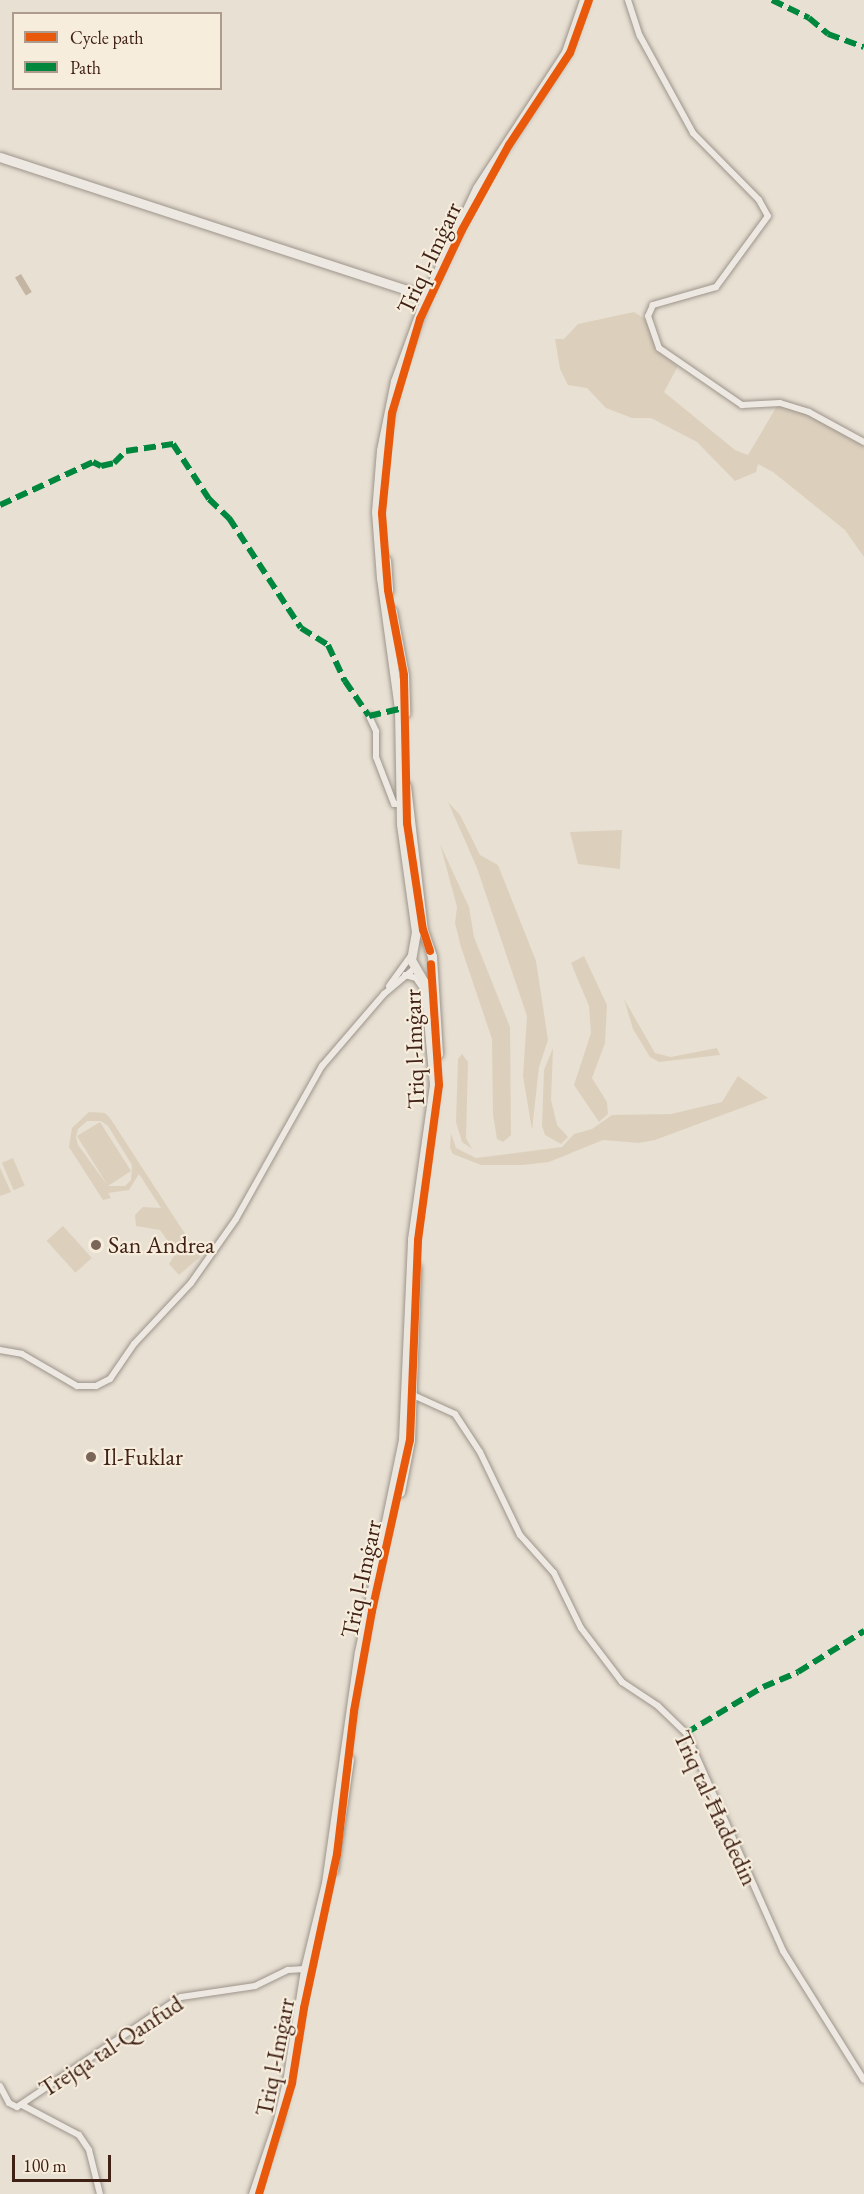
<!DOCTYPE html>
<html>
<head>
<meta charset="utf-8">
<style>
	body { margin:0 }
	#map { position:relative; width:864px; height:2194px; overflow:hidden; background:#e8e0d3; font-family:"EB Garamond",serif }
	div>[style] { position:absolute }
	[style*='--x'] { left:calc(var(--x)*1px); top:calc(var(--y)*1px); width:calc(var(--w)*1px); rotate:calc(var(--a)*1deg) }
	.green>* { inset:0; background:#dcd0bd; transform-origin:0 0 }
	.water>* { inset:0; background:#c4b4a2; transform-origin:0 0 }
	.roads { filter:drop-shadow(0 0 2px #9d948b) drop-shadow(0 0 2px #9d948b) }
	.street>* { height:6px; margin:-3px; padding:0 3px; transform-origin:3px; border-radius:3px; background:#ede9e2 }
	.secondary>* { height:9px; margin:-4.5px; padding:0 4.5px; transform-origin:4.5px; border-radius:4.5px; background:#ede9e2 }
	.primary>* { height:9px; margin:-4.5px; padding:0 4.5px; transform-origin:4.5px; border-radius:4.5px; background:#eae5dd }
	.quiet>* { height:6px; margin-top:-3px; transform-origin:0; background:repeating-linear-gradient(90deg,#00873e 0 12px,transparent 0 18px) }
	.cycleway>* { height:8px; margin:-4px; padding:0 4px; transform-origin:4px; border-radius:4px; background:#e8590c }
	.dots>* { width:16px; height:16px; translate:-50% -50%; box-sizing:border-box; border:3px solid #f6eddd; border-radius:50% }
	span { translate:-50% -50%; white-space:nowrap; text-align:center; line-height:1.15; -webkit-text-stroke:4.5px #f6eddd; paint-order:stroke }
	.street-label { font-size:24px; color:#402116 }
	.poi-label { font-size:24px; color:#402116 }
	.left { translate:0 -50%; text-align:left }
	.legend { position:absolute; left:12px; top:12px; width:210px; height:78px; box-sizing:border-box; background:#f6eddd; border:2px solid #ad9b8d; margin:0; padding:8px 10px; list-style:none; font-size:18px; color:#402116 }
	.legend li { display:flex; align-items:center; gap:12px; height:30px }
	.legend b { width:30px; border:2px solid #ad9b8d }
	.scale { position:absolute; left:12px; top:2155px; width:99px; height:27px; box-sizing:border-box; border:3px solid #402116; border-top:0; padding-left:8px; font-size:18px; line-height:21px; white-space:nowrap; color:#402116; -webkit-text-stroke:4px #f6eddd; paint-order:stroke }
</style>
</head>
<body>
<div id="map">
	<div class="green">
		<div style="clip-path:polygon(634px 312px,645px 319px,658px 351px,678px 366px,664px 392px,735px 450px,748px 455px,777px 406px,806px 411px,864px 446px,864px 557px,845px 530px,773px 472px,758px 464px,756px 472px,735px 481px,697px 442px,651px 418px,632px 418px,606px 408px,587px 388px,568px 385px,560px 369px,555px 339px,564px 339px,578px 324px)"></div>
		<div style="clip-path:polygon(448px 802px,460px 815px,480px 855px,498px 865px,536px 961px,548px 1040px,539px 1067px,532px 1130px,523px 1076px,527px 1016px,477px 868px)"></div>
		<div style="clip-path:polygon(622px 830px,620px 869px,578px 864px,570px 832px)"></div>
		<div style="clip-path:polygon(440px 844px,469px 907px,474px 937px,510px 1027px,511px 1135px,503px 1142px,497px 1139px,493px 1115px,492px 1039px,461px 947px,455px 923px,457px 907px)"></div>
		<div style="clip-path:polygon(584px 956px,607px 1005px,605px 1043px,592px 1078px,607px 1102px,608px 1114px,599px 1122px,574px 1085px,591px 1033px,589px 1006px,571px 963px)"></div>
		<div style="clip-path:polygon(624px 999px,655px 1053px,671px 1057px,717px 1048px,720px 1055px,659px 1062px,650px 1057px,633px 1029px)"></div>
		<div style="clip-path:polygon(553px 1048px,551px 1100px,557px 1125px,568px 1137px,561px 1144px,545px 1135px,542px 1126px,544px 1070px)"></div>
		<div style="clip-path:polygon(462px 1054px,468px 1062px,466px 1138px,472px 1149px,462px 1142px,456px 1122px,458px 1059px)"></div>
		<div style="clip-path:polygon(738px 1076px,768px 1098px,655px 1140px,639px 1143px,603px 1140px,549px 1162px,523px 1165px,481px 1165px,453px 1154px,450px 1148px,451px 1133px,456px 1148px,476px 1158px,562px 1147px,574px 1134px,592px 1129px,612px 1115px,671px 1114px,722px 1102px)"></div>
		<div style="clip-path:polygon(evenodd,89px 1112px,105px 1113px,110px 1118px,200px 1257px,179px 1275px,169px 1264px,176px 1253px,160px 1230px,136px 1226px,135px 1215px,143px 1207px,161px 1208px,139px 1174px,129px 1190px,108px 1193px,111px 1198px,103px 1200px,69px 1147px,72px 1128px,89px 1112px,87px 1121px,101px 1121px,108px 1126px,132px 1165px,131px 1180px,125px 1186px,108px 1186px,131px 1171px,100px 1122px,77px 1136px,108px 1186px,78px 1145px,76px 1137px,78px 1129px,87px 1121px)"></div>
		<div style="left:13px;top:1158px;width:30px;height:12px;rotate:67deg"></div>
		<div style="clip-path:polygon(0 1168px,11px 1192px,0 1196px)"></div>
		<div style="left:63px;top:1226px;width:43px;height:22px;rotate:48deg"></div>
	</div>
	<div class="water">
		<div style="left:21px;top:274px;width:21px;height:7px;rotate:59deg"></div>
	</div>
	<div class="roads">
		<div class="street">
			<div style="--x:628;--y:0;--w:38;--a:72"></div>
			<div style="--x:640;--y:36;--w:111;--a:61.3"></div>
			<div style="--x:693;--y:133;--w:94;--a:45.4"></div>
			<div style="--x:759;--y:200;--w:18;--a:61"></div>
			<div style="--x:768;--y:216;--w:88;--a:126.2"></div>
			<div style="--x:716;--y:287;--w:66;--a:164.1"></div>
			<div style="--x:653;--y:305;--w:12;--a:114"></div>
			<div style="--x:648;--y:316;--w:34;--a:71"></div>
			<div style="--x:659;--y:348;--w:101;--a:34.5"></div>
			<div style="--x:742;--y:405;--w:38;--a:-3"></div>
			<div style="--x:780;--y:403;--w:30;--a:17"></div>
			<div style="--x:809;--y:412;--w:63;--a:28.6"></div>
			<div style="--x:369;--y:716;--w:17;--a:65"></div>
			<div style="--x:376;--y:731;--w:26;--a:90"></div>
			<div style="--x:376;--y:757;--w:50;--a:69"></div>
			<div style="--x:394;--y:804;--w:6;--a:0"></div>
			<div style="--x:405;--y:975;--w:11;--a:15"></div>
			<div style="--x:416;--y:978;--w:11;--a:56"></div>
			<div style="--x:389;--y:986;--w:37;--a:-54"></div>
			<div style="--x:0;--y:1350;--w:22;--a:10"></div>
			<div style="--x:22;--y:1354;--w:64;--a:30.2"></div>
			<div style="--x:77;--y:1386;--w:19;--a:0"></div>
			<div style="--x:96;--y:1386;--w:16;--a:-27"></div>
			<div style="--x:110;--y:1379;--w:42;--a:-55.6"></div>
			<div style="--x:134;--y:1344;--w:83;--a:-46.9"></div>
			<div style="--x:191;--y:1283;--w:78;--a:-54.9"></div>
			<div style="--x:236;--y:1219;--w:176;--a:-60.7"></div>
			<div style="--x:322;--y:1066;--w:95;--a:-49.3"></div>
			<div style="--x:384;--y:994;--w:40;--a:-40"></div>
			<div style="--x:413;--y:1395;--w:46;--a:24.3"></div>
			<div style="--x:455;--y:1414;--w:45;--a:56.7"></div>
			<div style="--x:480;--y:1452;--w:92;--a:64.3"></div>
			<div style="--x:520;--y:1535;--w:51;--a:48.2"></div>
			<div style="--x:554;--y:1573;--w:61;--a:63.9"></div>
			<div style="--x:581;--y:1628;--w:68;--a:52.8"></div>
			<div style="--x:622;--y:1682;--w:43;--a:33.7"></div>
			<div style="--x:658;--y:1706;--w:39;--a:44"></div>
			<div style="--x:686;--y:1733;--w:239;--a:66"></div>
			<div style="--x:783;--y:1951;--w:152;--a:57.9"></div>
			<div style="--x:0;--y:2086;--w:19;--a:62"></div>
			<div style="--x:9;--y:2103;--w:9;--a:27"></div>
			<div style="--x:17;--y:2107;--w:197;--a:-33.9"></div>
			<div style="--x:181;--y:1997;--w:75;--a:-8.5"></div>
			<div style="--x:255;--y:1986;--w:37;--a:-26"></div>
			<div style="--x:288;--y:1970;--w:17;--a:-3"></div>
			<div style="--x:22;--y:2105;--w:64;--a:27.8"></div>
			<div style="--x:79;--y:2135;--w:18;--a:56"></div>
			<div style="--x:89;--y:2150;--w:45;--a:76"></div>
		</div>
		<div class="secondary">
			<div style="--x:0;--y:157;--w:448;--a:18.1"></div>
		</div>
		<div class="primary">
			<div style="--x:386;--y:560;--w:31;--a:86"></div>
			<div style="--x:392;--y:611;--w:65;--a:79.4"></div>
			<div style="--x:404;--y:675;--w:38;--a:88"></div>
			<div style="--x:406;--y:786;--w:145;--a:83.3"></div>
			<div style="--x:423;--y:930;--w:28;--a:71"></div>
			<div style="--x:432;--y:956;--w:98;--a:86.5"></div>
			<div style="--x:400;--y:1492;--w:53;--a:-79.1"></div>
			<div style="--x:410;--y:1440;--w:173;--a:-88"></div>
			<div style="--x:333;--y:1870;--w:112;--a:-81.8"></div>
			<div style="--x:253;--y:2194;--w:78;--a:-71.3"></div>
			<div style="--x:278;--y:2120;--w:39;--a:-77"></div>
			<div style="--x:287;--y:2082;--w:114;--a:-80.9"></div>
			<div style="--x:305;--y:1969;--w:89;--a:-76.3"></div>
			<div style="--x:326;--y:1883;--w:233;--a:-81.9"></div>
			<div style="--x:359;--y:1652;--w:217;--a:-78.3"></div>
			<div style="--x:403;--y:1439;--w:200;--a:-87.4"></div>
			<div style="--x:412;--y:1239;--w:156;--a:-81.9"></div>
			<div style="--x:434;--y:1085;--w:101;--a:-95.1"></div>
			<div style="--x:425;--y:984;--w:28;--a:-120"></div>
			<div style="--x:411;--y:960;--w:28;--a:-80"></div>
			<div style="--x:416;--y:932;--w:109;--a:-97.9"></div>
			<div style="--x:401;--y:824;--w:115;--a:-91"></div>
			<div style="--x:399;--y:709;--w:132;--a:-97.8"></div>
			<div style="--x:381;--y:578;--w:66;--a:-94.3"></div>
			<div style="--x:376;--y:512;--w:62;--a:-85.4"></div>
			<div style="--x:381;--y:450;--w:70;--a:-78.5"></div>
			<div style="--x:395;--y:381;--w:90;--a:-70"></div>
			<div style="--x:426;--y:296;--w:119;--a:-64.7"></div>
			<div style="--x:477;--y:188;--w:163;--a:-56.8"></div>
			<div style="--x:566;--y:52;--w:55;--a:-70.9"></div>
		</div>
	</div>
	<div class="quiet">
		<div style="--x:772;--y:0;--w:41;--a:25.9"></div>
		<div style="--x:809;--y:18;--w:25;--a:40"></div>
		<div style="--x:828;--y:34;--w:38;--a:20"></div>
		<div style="--x:0;--y:505;--w:102;--a:-24.8"></div>
		<div style="--x:93;--y:462;--w:9;--a:27"></div>
		<div style="--x:101;--y:466;--w:13;--a:-13"></div>
		<div style="--x:114;--y:463;--w:17;--a:-45"></div>
		<div style="--x:126;--y:451;--w:48;--a:-8.5"></div>
		<div style="--x:173;--y:444;--w:66;--a:56.8"></div>
		<div style="--x:209;--y:499;--w:28;--a:44"></div>
		<div style="--x:229;--y:518;--w:131;--a:56.8"></div>
		<div style="--x:301;--y:628;--w:32;--a:32"></div>
		<div style="--x:328;--y:645;--w:40;--a:65"></div>
		<div style="--x:345;--y:681;--w:42;--a:55.6"></div>
		<div style="--x:369;--y:716;--w:31;--a:-13"></div>
		<div style="--x:686;--y:1733;--w:90;--a:-30.9"></div>
		<div style="--x:763;--y:1687;--w:38;--a:-23"></div>
		<div style="--x:798;--y:1672;--w:78;--a:-31.8"></div>
	</div>
	<div class="cycleway">
		<div style="--x:430;--y:951;--w:22;--a:-108"></div>
		<div style="--x:423;--y:930;--w:108;--a:-98.5"></div>
		<div style="--x:407;--y:823;--w:148;--a:-91.2"></div>
		<div style="--x:404;--y:675;--w:86;--a:-100.7"></div>
		<div style="--x:388;--y:590;--w:77;--a:-94.5"></div>
		<div style="--x:382;--y:513;--w:100;--a:-84.3"></div>
		<div style="--x:392;--y:413;--w:98;--a:-73.4"></div>
		<div style="--x:420;--y:319;--w:98;--a:-64.7"></div>
		<div style="--x:462;--y:230;--w:97;--a:-61.1"></div>
		<div style="--x:509;--y:145;--w:110;--a:-56.5"></div>
		<div style="--x:570;--y:53;--w:56;--a:-70.3"></div>
		<div style="--x:259;--y:2194;--w:116;--a:-73.4"></div>
		<div style="--x:292;--y:2083;--w:76;--a:-80.9"></div>
		<div style="--x:304;--y:2008;--w:157;--a:-77.9"></div>
		<div style="--x:337;--y:1854;--w:144;--a:-83.2"></div>
		<div style="--x:354;--y:1711;--w:102;--a:-79.8"></div>
		<div style="--x:372;--y:1611;--w:175;--a:-77.5"></div>
		<div style="--x:410;--y:1440;--w:200;--a:-87.7"></div>
		<div style="--x:418;--y:1240;--w:156;--a:-82.3"></div>
		<div style="--x:439;--y:1085;--w:121;--a:-93.8"></div>
	</div>
	<div class="dots">
		<div style="left:96px;top:1245px;background:#7b6458"></div>
		<div style="left:91px;top:1457px;background:#7b6458"></div>
	</div>
	<div class="street-label">
		<span style="left:429px;top:258px;rotate:-65deg">Triq l-Imġarr</span>
		<span style="left:414px;top:1049px;rotate:-92deg">Triq l-Imġarr</span>
		<span style="left:361px;top:1579px;rotate:-78deg">Triq l-Imġarr</span>
		<span style="left:716px;top:1808px;rotate:65deg">Triq tal-Ħaddedin</span>
		<span style="left:111px;top:2046px;rotate:-33deg">Trejqa tal-Qanfud</span>
		<span style="left:275px;top:2057px;rotate:-79deg">Triq l-Imġarr</span>
	</div>
	<div class="poi-label">
		<span class="left" style="left:108px;top:1245px">San Andrea</span>
		<span class="left" style="left:103px;top:1457px">Il-Fuklar</span>
	</div>
	<ul class="legend">
	<li><b style="height:8px;background:#e8590c"></b>Cycle path</li>
	<li><b style="height:8px;background:#00873e"></b>Path</li>
	</ul>
	<div class="scale">100 m</div>
</div>
</body>
</html>
